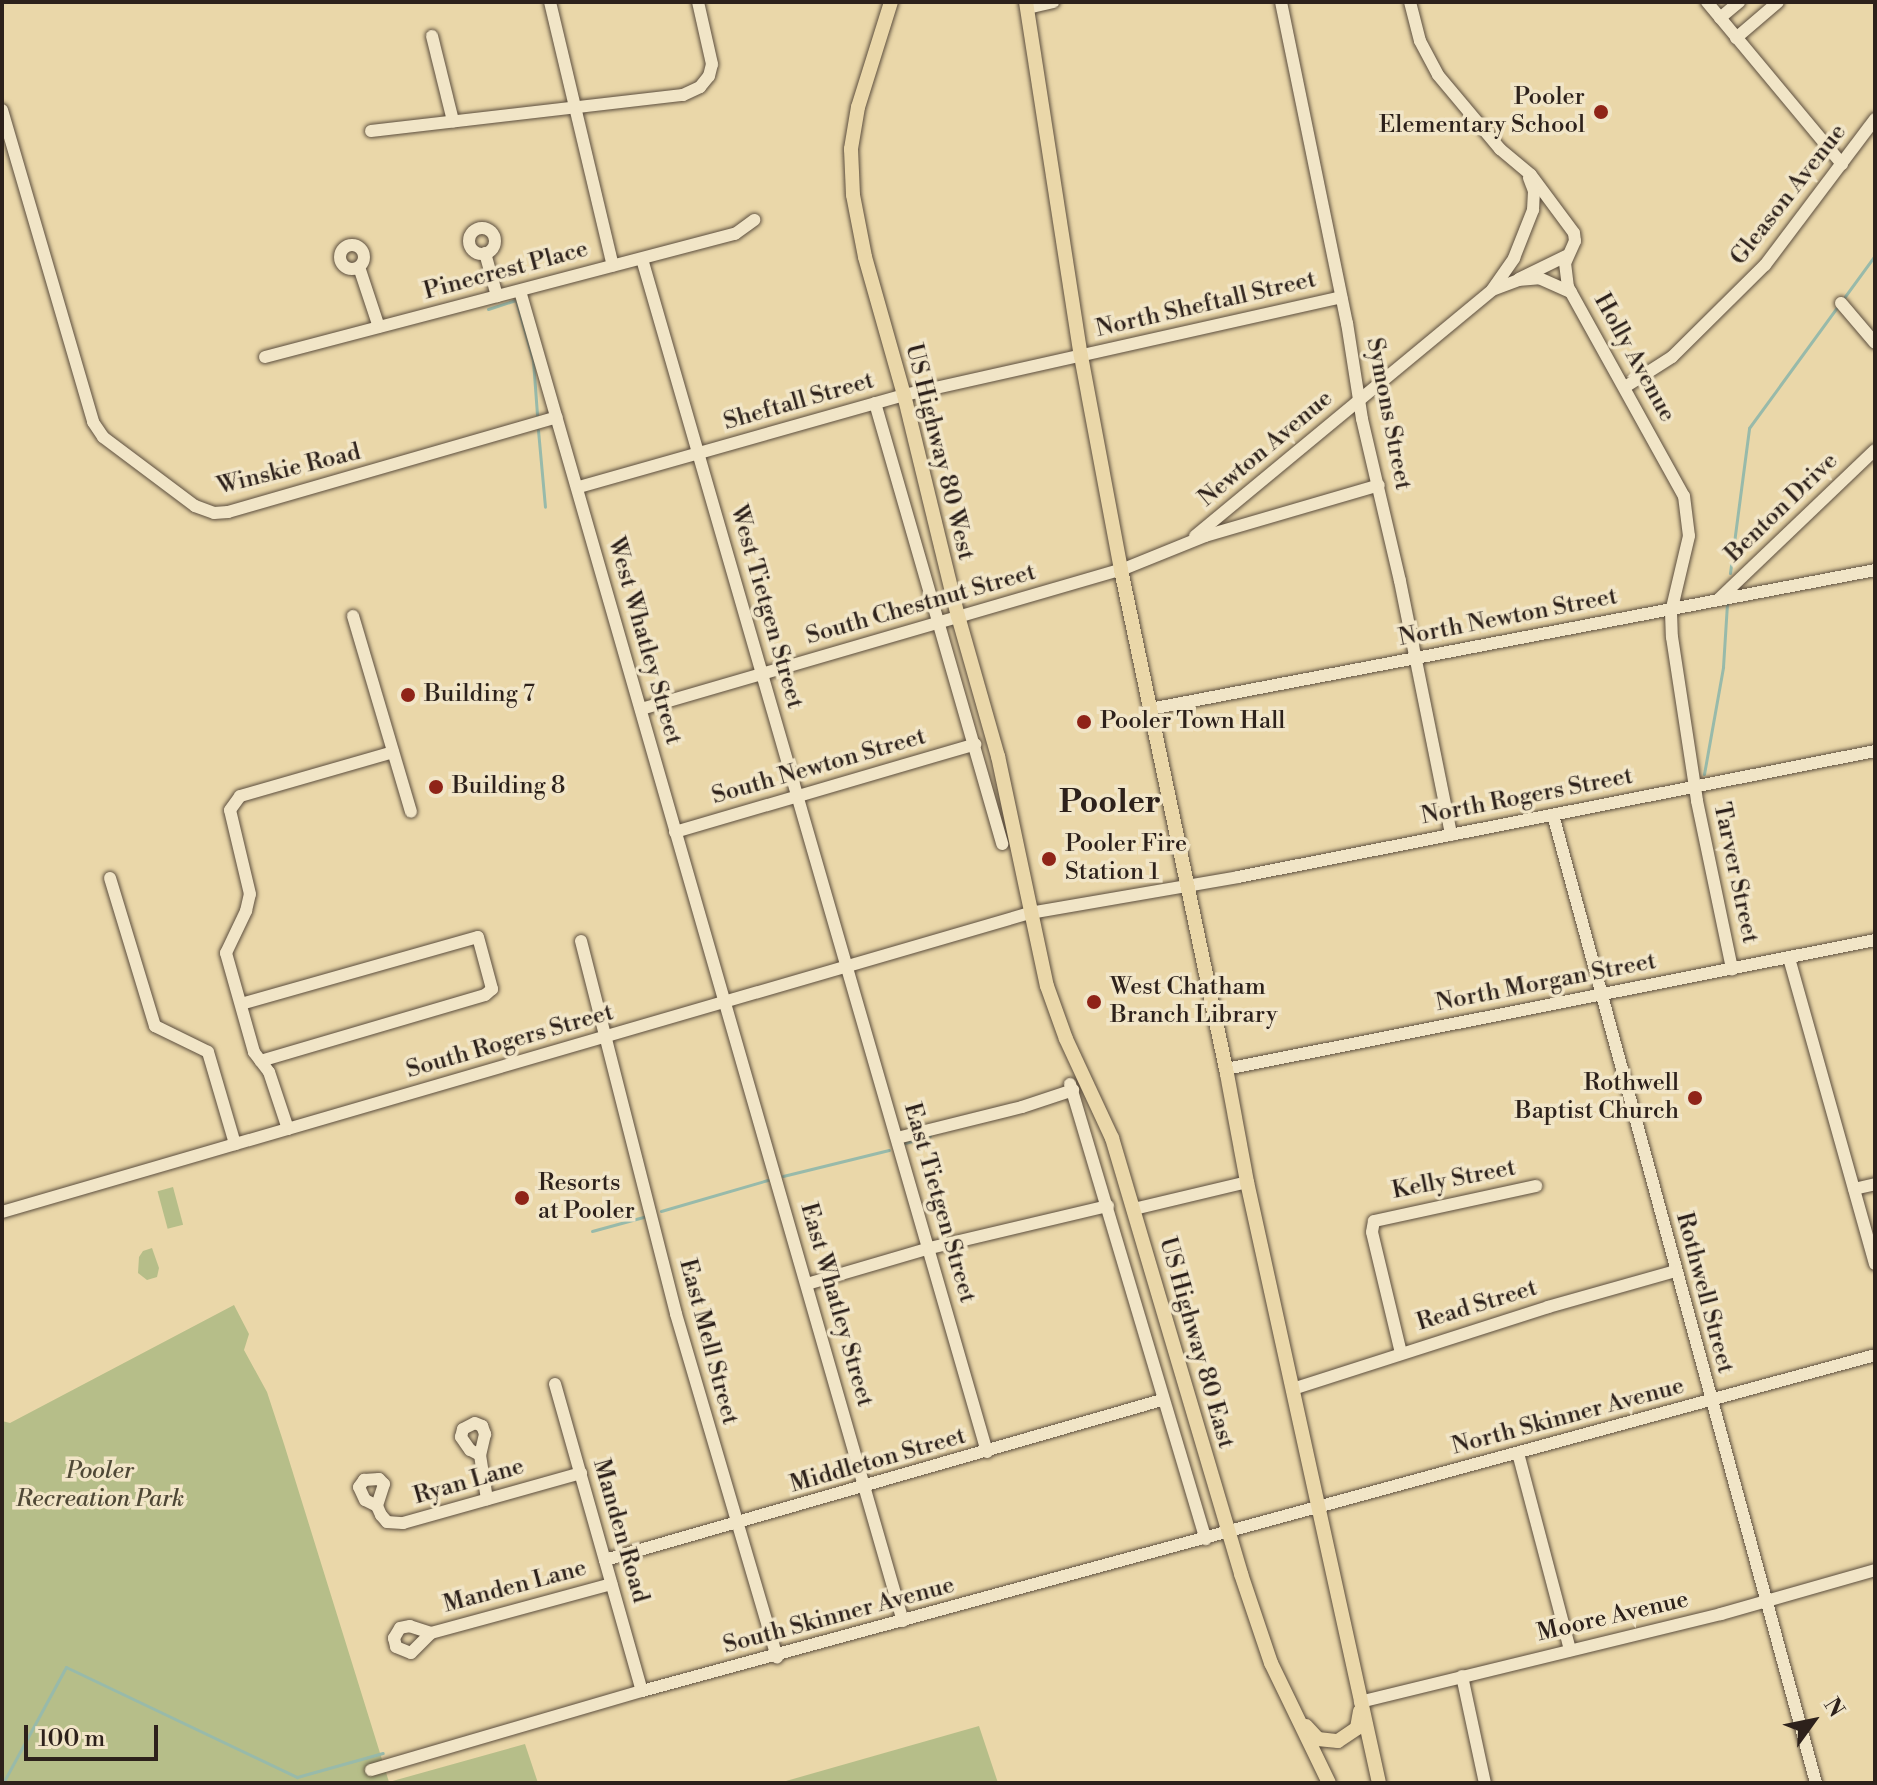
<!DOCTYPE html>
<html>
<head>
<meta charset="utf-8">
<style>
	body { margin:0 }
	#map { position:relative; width:1877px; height:1785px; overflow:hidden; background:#ead7a9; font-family:"Libre Bodoni",serif }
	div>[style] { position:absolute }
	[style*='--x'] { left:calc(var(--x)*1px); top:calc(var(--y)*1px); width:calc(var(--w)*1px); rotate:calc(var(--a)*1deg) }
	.green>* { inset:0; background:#b6be89; transform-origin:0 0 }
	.stream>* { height:3px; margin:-1.5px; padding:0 1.5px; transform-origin:1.5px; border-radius:1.5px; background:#98baaa }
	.roads { filter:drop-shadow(0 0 2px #5c4e3e) drop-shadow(0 0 2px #5c4e3e) }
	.minor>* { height:12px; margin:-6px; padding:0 6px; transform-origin:6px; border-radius:6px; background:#f1e5c7 }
	.minor>.ring { margin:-6px; padding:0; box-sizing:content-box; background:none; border:12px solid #f1e5c7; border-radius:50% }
	.major>* { height:14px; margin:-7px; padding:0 7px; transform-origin:7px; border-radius:7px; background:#ead7a9 }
	.dots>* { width:22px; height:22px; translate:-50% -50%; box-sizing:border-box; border:4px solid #f1e5c7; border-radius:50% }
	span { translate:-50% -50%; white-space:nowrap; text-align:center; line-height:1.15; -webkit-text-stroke:7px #f1e5c7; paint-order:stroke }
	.poi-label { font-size:24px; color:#2d211b }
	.right { translate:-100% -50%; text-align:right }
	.left { translate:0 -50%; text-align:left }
	.street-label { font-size:24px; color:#2d211b }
	.park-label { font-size:24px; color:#4f4836; font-style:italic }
	.district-label { font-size:32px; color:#2d211b; font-weight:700 }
	.frame { position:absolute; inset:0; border:4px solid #2d211b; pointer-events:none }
	.north { position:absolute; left:1773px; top:1681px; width:80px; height:80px; -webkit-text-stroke:6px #f1e5c7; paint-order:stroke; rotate:57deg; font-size:22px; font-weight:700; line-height:32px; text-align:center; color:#2d211b }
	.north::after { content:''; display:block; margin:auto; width:28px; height:36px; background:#2d211b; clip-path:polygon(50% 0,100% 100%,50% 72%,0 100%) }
	.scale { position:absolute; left:24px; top:1725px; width:134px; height:36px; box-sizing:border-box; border:4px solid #2d211b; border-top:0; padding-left:10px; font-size:24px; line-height:28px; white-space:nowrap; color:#2d211b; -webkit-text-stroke:6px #f1e5c7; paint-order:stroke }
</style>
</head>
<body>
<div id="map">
	<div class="green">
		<div style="left:173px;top:1187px;width:39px;height:16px;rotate:75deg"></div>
		<div style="clip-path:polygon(152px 1248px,159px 1268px,157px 1277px,147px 1280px,138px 1273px,139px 1257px,143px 1251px)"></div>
		<div style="clip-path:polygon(234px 1305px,249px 1334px,244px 1350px,267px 1392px,284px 1444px,389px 1782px,525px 1744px,538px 1783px,2px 1783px,2px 1421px,10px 1423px)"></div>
		<div style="clip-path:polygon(979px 1726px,998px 1783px,779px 1783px)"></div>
	</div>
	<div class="stream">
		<div style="--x:488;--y:309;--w:29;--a:-18"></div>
		<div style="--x:516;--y:300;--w:62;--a:74.2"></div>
		<div style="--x:533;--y:360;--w:55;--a:85.8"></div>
		<div style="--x:538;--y:430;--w:77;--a:84.8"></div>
		<div style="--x:1730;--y:573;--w:146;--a:-82.5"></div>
		<div style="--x:1749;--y:428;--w:214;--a:-53.9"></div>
		<div style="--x:1704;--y:774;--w:109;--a:-79.9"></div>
		<div style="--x:1723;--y:667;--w:64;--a:-86.4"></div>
		<div style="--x:905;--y:1143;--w:26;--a:-16"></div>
		<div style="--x:783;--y:1176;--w:109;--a:-13.8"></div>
		<div style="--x:661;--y:1211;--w:111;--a:-16.2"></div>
		<div style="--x:592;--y:1231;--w:57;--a:-15.3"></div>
		<div style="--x:3;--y:1783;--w:132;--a:-61.5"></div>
		<div style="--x:66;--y:1667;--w:256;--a:25.5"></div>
		<div style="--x:297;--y:1777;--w:89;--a:-15.6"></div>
	</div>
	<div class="roads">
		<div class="minor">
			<div style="--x:550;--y:2;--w:271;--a:76.6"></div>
			<div style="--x:1281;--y:2;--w:328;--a:78.4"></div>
			<div style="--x:1347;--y:323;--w:97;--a:81.1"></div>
			<div style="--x:1362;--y:419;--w:166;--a:76.8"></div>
			<div style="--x:1400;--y:581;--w:259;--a:78.6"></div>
			<div style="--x:1410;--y:2;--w:40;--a:75.6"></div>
			<div style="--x:1420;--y:41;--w:38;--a:62"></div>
			<div style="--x:1438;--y:75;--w:97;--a:50"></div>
			<div style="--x:1500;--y:149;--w:40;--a:40"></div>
			<div style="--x:1531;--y:175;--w:72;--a:53.4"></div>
			<div style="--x:1574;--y:233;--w:8;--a:83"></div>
			<div style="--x:1575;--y:241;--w:24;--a:114"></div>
			<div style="--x:1565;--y:263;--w:24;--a:83"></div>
			<div style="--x:1568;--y:287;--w:239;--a:61"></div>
			<div style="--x:1684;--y:496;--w:40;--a:82.9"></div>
			<div style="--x:1689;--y:536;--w:78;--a:103.3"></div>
			<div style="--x:1671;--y:612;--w:25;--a:88"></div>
			<div style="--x:1672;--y:637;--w:166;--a:81.3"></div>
			<div style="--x:1697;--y:801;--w:172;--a:78.2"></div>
			<div style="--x:1707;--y:2;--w:211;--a:50.2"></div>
			<div style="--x:1027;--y:8;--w:27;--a:-13"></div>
			<div style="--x:1720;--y:18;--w:25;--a:-40"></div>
			<div style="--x:432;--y:36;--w:88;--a:76.1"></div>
			<div style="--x:1736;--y:38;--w:55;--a:-40.6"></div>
			<div style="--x:2;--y:110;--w:325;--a:73.7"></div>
			<div style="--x:93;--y:422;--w:18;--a:56"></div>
			<div style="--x:103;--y:437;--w:115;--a:36.9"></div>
			<div style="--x:195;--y:506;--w:20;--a:20"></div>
			<div style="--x:214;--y:513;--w:14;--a:-4"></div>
			<div style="--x:228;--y:512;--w:342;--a:-16.1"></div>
			<div style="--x:371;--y:131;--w:314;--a:-6.6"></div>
			<div style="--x:683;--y:95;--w:19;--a:-25"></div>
			<div style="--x:700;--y:87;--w:14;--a:-51"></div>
			<div style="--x:709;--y:76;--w:12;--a:-76"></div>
			<div style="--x:712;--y:64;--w:64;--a:-102.7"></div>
			<div class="ring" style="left:469px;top:228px;width:14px;height:14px"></div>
			<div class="ring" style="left:340px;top:245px;width:12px;height:12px"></div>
			<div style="--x:485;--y:253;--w:45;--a:74.4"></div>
			<div style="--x:642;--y:259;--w:1242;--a:73.87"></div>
			<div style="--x:359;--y:267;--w:63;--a:71.6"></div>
			<div style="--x:1519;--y:279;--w:52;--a:-26.1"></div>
			<div style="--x:1495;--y:289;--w:25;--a:-21"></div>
			<div style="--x:1518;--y:280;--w:21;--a:-5"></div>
			<div style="--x:1539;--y:278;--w:35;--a:24"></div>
			<div style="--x:520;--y:291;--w:1384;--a:73.94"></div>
			<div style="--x:1841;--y:303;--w:52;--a:49.6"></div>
			<div style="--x:265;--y:357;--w:486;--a:-14.7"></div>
			<div style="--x:735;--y:234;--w:24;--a:-36"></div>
			<div style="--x:1625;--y:387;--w:56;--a:-32.6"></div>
			<div style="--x:1672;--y:357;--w:131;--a:-44.7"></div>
			<div style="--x:1765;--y:265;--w:183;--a:-53"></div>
			<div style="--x:875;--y:403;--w:459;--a:73.9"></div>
			<div style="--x:579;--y:487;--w:338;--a:-15.8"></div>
			<div style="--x:904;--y:395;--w:448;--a:-12.6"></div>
			<div style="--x:1195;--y:536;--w:386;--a:-39.6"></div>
			<div style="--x:1492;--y:290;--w:39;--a:-55"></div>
			<div style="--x:1514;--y:258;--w:52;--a:-68.4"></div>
			<div style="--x:1533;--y:210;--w:19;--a:-87"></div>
			<div style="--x:1534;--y:191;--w:14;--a:-111"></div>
			<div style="--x:1720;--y:598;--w:214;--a:-43.7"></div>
			<div style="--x:353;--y:616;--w:204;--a:73.5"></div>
			<div style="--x:641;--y:709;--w:500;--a:-16.2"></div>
			<div style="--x:1121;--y:570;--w:91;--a:-22"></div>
			<div style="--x:1205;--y:536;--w:181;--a:-16.3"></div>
			<div style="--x:1150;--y:709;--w:738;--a:-10.85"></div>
			<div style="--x:1553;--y:815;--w:1003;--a:74.8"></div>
			<div style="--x:675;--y:832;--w:313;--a:-16.3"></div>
			<div style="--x:110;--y:878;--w:155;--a:73.1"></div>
			<div style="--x:155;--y:1026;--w:59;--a:26.1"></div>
			<div style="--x:208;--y:1052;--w:96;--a:73.6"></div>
			<div style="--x:581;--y:941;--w:385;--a:75.7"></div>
			<div style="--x:676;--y:1314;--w:358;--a:73.6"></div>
			<div style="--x:1789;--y:958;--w:318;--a:74.3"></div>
			<div style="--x:241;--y:1004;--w:246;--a:-15.8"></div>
			<div style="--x:478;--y:937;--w:54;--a:74.9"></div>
			<div style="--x:492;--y:989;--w:9;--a:139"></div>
			<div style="--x:485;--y:995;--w:234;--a:163.6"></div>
			<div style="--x:1226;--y:1069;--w:662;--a:-11.24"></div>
			<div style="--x:1070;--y:1084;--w:475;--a:73.4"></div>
			<div style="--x:288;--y:1129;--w:60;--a:-108.4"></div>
			<div style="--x:269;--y:1072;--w:25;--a:-127"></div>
			<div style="--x:254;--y:1052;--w:103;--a:-105.8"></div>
			<div style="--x:226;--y:953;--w:47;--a:-64.5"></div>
			<div style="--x:246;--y:911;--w:17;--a:-77"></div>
			<div style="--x:250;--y:894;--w:86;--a:-103.4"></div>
			<div style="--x:230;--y:810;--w:17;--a:-54"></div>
			<div style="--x:240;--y:796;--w:159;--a:-16"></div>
			<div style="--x:897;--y:1138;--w:129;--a:-13.9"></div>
			<div style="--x:1022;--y:1107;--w:54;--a:-18.4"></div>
			<div style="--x:1854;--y:1189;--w:22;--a:-13"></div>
			<div style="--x:1134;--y:1209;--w:116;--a:-13.4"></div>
			<div style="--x:2;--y:1212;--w:1071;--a:-16.22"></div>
			<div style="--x:1030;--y:913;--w:211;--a:-9.8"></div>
			<div style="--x:1238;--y:877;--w:649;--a:-11.19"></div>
			<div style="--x:807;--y:1284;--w:128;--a:-16.3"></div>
			<div style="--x:930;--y:1248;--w:183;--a:-13.3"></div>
			<div style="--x:1401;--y:1353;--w:124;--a:-103.5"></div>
			<div style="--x:1372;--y:1232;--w:11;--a:-80"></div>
			<div style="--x:1374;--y:1221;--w:166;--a:-12.2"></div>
			<div style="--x:555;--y:1384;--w:319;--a:74.2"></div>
			<div style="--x:1293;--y:1389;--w:268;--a:-17.8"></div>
			<div style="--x:1548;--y:1307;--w:132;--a:-15.8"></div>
			<div style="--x:1518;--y:1453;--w:204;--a:75.2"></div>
			<div style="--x:480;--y:1455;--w:11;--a:-153"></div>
			<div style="--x:470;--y:1450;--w:16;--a:-125"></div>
			<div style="--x:461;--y:1437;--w:8;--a:-76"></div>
			<div style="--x:463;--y:1429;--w:13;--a:-27"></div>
			<div style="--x:475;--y:1423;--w:8;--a:23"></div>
			<div style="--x:482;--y:1426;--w:9;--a:69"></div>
			<div style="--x:485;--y:1434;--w:22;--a:103"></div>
			<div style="--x:480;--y:1455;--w:45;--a:81"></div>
			<div style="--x:377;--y:1506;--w:13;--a:-153"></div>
			<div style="--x:365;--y:1500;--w:14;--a:-115"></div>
			<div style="--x:359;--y:1487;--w:9;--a:-54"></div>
			<div style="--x:364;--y:1480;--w:15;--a:-4"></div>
			<div style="--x:379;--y:1479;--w:7;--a:45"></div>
			<div style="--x:384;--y:1484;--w:23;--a:108"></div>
			<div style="--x:377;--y:1506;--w:10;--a:66"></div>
			<div style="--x:381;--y:1515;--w:9;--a:49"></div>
			<div style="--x:387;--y:1522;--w:16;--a:4"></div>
			<div style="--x:403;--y:1523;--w:185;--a:-15.7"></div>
			<div style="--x:605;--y:1560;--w:580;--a:-16.03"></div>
			<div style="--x:431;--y:1633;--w:22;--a:-162"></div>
			<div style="--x:410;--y:1626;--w:10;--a:169"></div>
			<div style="--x:400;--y:1628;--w:12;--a:121"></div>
			<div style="--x:394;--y:1638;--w:9;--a:77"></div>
			<div style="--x:396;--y:1647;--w:16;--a:22"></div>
			<div style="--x:411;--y:1653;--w:28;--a:-45"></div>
			<div style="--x:431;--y:1633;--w:187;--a:-15.2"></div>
			<div style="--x:1462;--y:1676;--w:109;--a:77.9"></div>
			<div style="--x:1360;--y:1702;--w:372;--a:-13.7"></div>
			<div style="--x:1721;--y:1614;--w:160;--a:-15.9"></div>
			<div style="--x:371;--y:1770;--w:282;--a:-16.3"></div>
			<div style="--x:642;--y:1691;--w:1278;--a:-15.24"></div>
		</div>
		<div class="major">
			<div style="--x:891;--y:2;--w:110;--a:107.4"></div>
			<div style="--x:858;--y:107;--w:43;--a:99.5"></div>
			<div style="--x:851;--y:149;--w:46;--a:87.5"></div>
			<div style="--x:853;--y:195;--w:63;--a:79"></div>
			<div style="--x:865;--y:257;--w:143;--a:74.2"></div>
			<div style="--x:904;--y:395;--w:228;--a:76.3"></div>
			<div style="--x:958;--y:616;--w:146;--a:74.1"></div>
			<div style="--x:998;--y:756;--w:235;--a:78"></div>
			<div style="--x:1047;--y:986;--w:56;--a:70.3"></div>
			<div style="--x:1066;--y:1039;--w:109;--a:65.1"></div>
			<div style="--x:1112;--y:1138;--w:455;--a:73.5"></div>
			<div style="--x:1241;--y:1574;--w:94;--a:71.4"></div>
			<div style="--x:1271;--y:1663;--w:133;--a:64.2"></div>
			<div style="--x:1026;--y:2;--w:358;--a:81.2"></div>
			<div style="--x:1081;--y:356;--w:218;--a:79.4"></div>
			<div style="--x:1121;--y:570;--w:515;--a:78.12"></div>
			<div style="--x:1227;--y:1074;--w:110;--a:79.5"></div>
			<div style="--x:1247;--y:1182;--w:615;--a:77.61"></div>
			<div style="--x:1306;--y:1726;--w:18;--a:47"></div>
			<div style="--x:1318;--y:1739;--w:20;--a:6"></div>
			<div style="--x:1338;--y:1741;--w:23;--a:-34"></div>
			<div style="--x:1357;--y:1728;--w:17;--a:-80"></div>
		</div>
	</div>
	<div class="dots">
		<div style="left:1601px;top:112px;background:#8f2418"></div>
		<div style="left:408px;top:695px;background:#8f2418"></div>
		<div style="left:1084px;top:722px;background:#8f2418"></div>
		<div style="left:436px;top:787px;background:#8f2418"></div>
		<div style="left:1049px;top:859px;background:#8f2418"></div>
		<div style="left:1094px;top:1002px;background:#8f2418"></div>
		<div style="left:1695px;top:1098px;background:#8f2418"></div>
		<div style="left:522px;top:1198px;background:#8f2418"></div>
	</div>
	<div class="poi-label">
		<span class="right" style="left:1585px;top:112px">Pooler<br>Elementary School</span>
		<span class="left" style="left:424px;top:695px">Building 7</span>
		<span class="left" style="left:1100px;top:722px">Pooler Town Hall</span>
		<span class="left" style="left:452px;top:787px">Building 8</span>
		<span class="left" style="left:1065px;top:859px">Pooler Fire<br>Station 1</span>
		<span class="left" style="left:1110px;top:1002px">West Chatham<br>Branch Library</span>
		<span class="right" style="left:1679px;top:1098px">Rothwell<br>Baptist Church</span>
		<span class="left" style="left:538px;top:1198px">Resorts<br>at Pooler</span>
	</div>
	<div class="street-label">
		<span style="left:1789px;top:195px;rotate:-52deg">Gleason Avenue</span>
		<span style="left:506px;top:271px;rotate:-15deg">Pinecrest Place</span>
		<span style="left:1206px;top:305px;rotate:-13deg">North Sheftall Street</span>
		<span style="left:1634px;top:358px;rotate:61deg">Holly Avenue</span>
		<span style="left:799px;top:402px;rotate:-16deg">Sheftall Street</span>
		<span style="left:1388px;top:414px;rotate:79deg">Symons Street</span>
		<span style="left:1266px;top:449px;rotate:-40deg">Newton Avenue</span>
		<span style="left:939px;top:452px;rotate:76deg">US Highway 80 West</span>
		<span style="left:289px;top:470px;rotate:-14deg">Winskie Road</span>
		<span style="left:1782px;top:508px;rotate:-44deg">Benton Drive</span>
		<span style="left:921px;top:605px;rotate:-16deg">South Chestnut Street</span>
		<span style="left:766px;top:607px;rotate:74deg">West Tietgen Street</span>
		<span style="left:1508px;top:618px;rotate:-11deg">North Newton Street</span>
		<span style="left:644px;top:641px;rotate:74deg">West Whatley Street</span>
		<span style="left:819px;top:767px;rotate:-16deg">South Newton Street</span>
		<span style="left:1527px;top:797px;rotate:-11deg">North Rogers Street</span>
		<span style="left:1735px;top:873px;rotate:78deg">Tarver Street</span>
		<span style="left:1546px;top:983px;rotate:-11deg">North Morgan Street</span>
		<span style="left:510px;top:1042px;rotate:-16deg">South Rogers Street</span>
		<span style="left:1454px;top:1180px;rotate:-11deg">Kelly Street</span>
		<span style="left:939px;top:1203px;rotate:74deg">East Tietgen Street</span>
		<span style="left:1704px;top:1293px;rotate:75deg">Rothwell Street</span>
		<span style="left:836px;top:1305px;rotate:74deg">East Whatley Street</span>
		<span style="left:1477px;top:1306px;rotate:-17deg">Read Street</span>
		<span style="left:708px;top:1342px;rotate:75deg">East Mell Street</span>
		<span style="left:1196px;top:1343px;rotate:74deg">US Highway 80 East</span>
		<span style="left:1568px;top:1417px;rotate:-15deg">North Skinner Avenue</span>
		<span style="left:878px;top:1461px;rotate:-16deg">Middleton Street</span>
		<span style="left:469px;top:1482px;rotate:-16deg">Ryan Lane</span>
		<span style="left:620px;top:1531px;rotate:74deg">Manden Road</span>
		<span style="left:515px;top:1587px;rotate:-15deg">Manden Lane</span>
		<span style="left:839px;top:1616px;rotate:-15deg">South Skinner Avenue</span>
		<span style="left:1613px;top:1617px;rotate:-13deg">Moore Avenue</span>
	</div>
	<div class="park-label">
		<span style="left:100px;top:1486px">Pooler<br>Recreation Park</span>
	</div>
	<div class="district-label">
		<span style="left:1110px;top:802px">Pooler</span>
	</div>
	<div class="frame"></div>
	<div class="north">N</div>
	<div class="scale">100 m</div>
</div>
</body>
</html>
